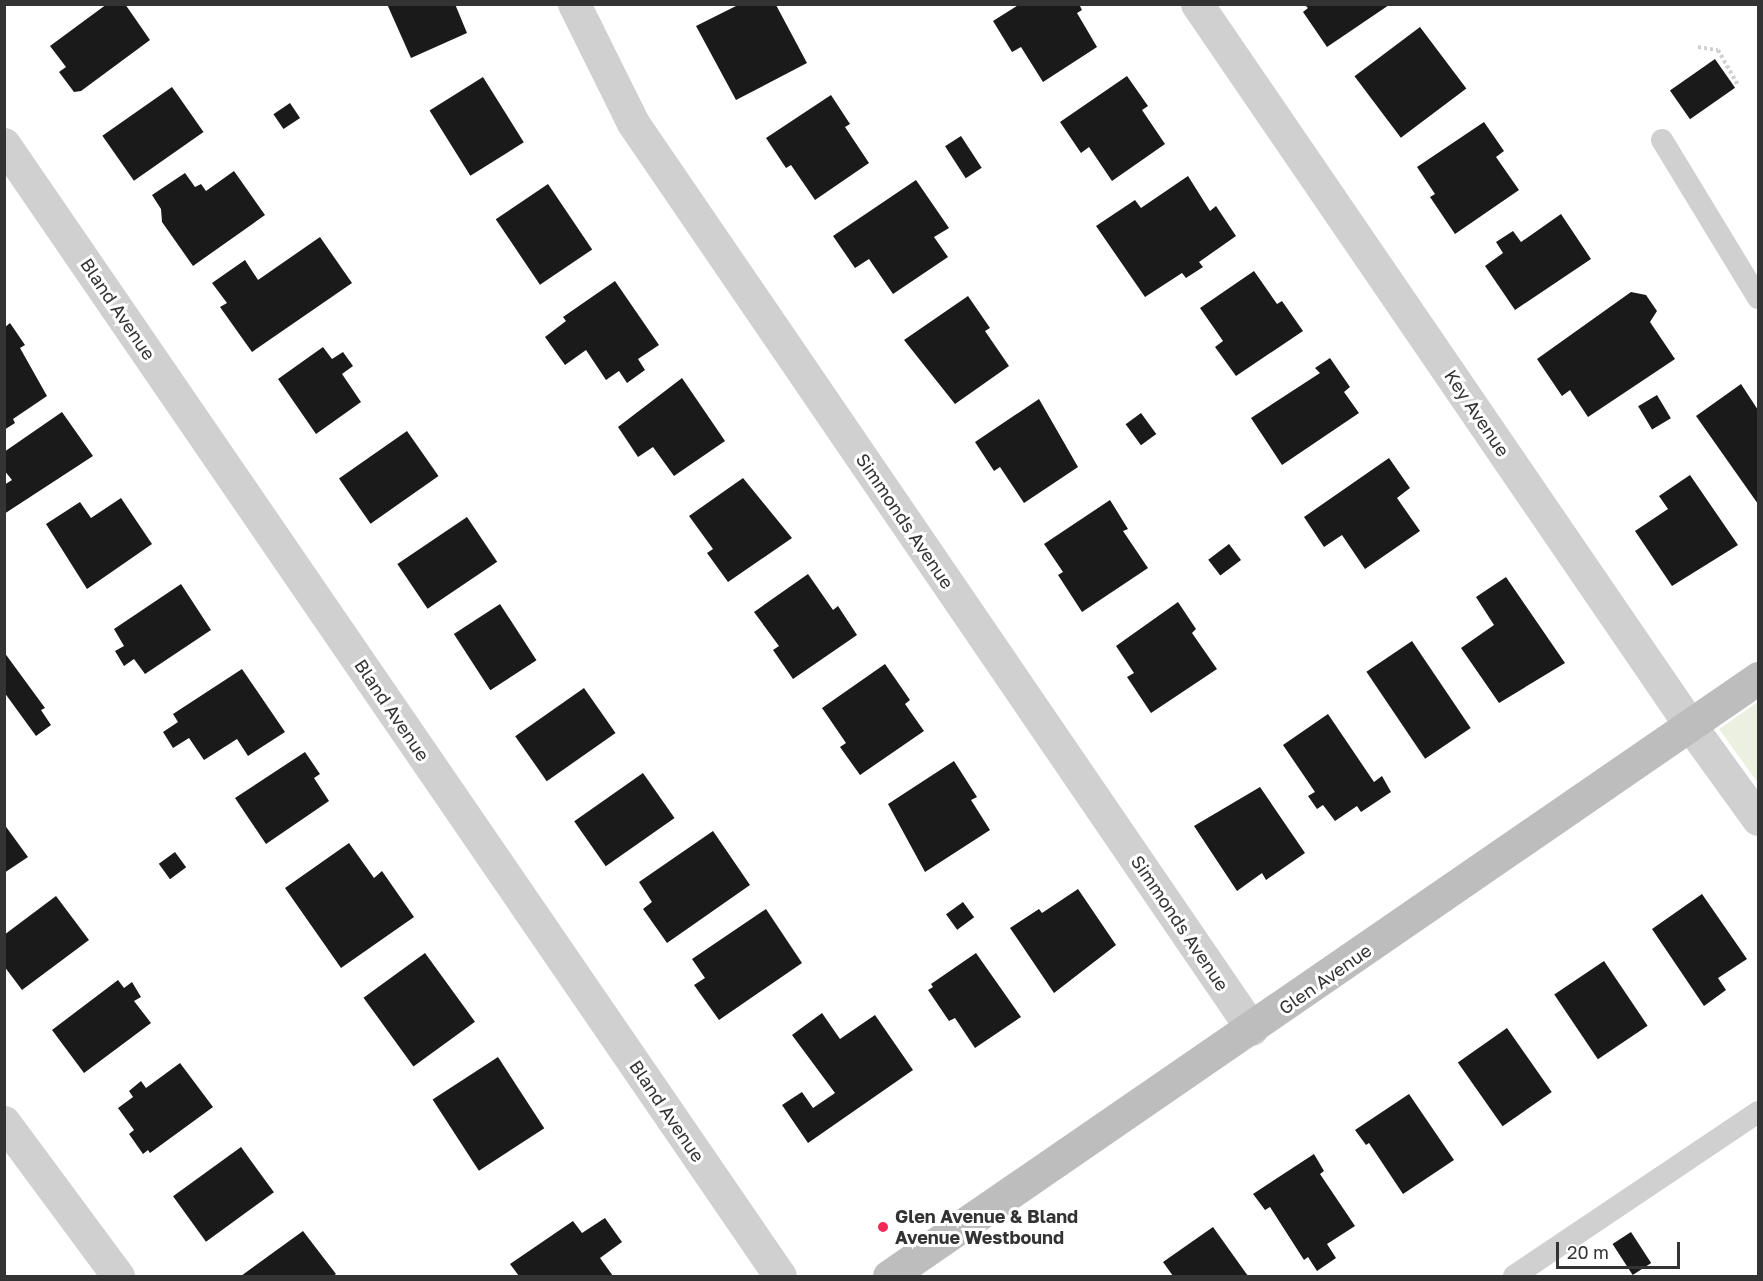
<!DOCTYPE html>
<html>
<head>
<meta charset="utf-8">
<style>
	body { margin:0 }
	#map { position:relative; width:1763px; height:1281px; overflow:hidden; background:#fff; font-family:"Golos Text",sans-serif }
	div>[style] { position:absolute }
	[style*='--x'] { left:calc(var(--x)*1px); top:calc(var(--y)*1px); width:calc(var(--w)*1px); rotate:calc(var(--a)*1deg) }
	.green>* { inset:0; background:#ebf0e0 }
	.building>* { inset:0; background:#1a1a1a; transform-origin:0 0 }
	.path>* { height:4px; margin-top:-2px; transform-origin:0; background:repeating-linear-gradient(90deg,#d0d0d0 0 3px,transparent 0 6px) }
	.lane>* { height:22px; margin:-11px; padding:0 11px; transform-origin:11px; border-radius:11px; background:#d0d0d0 }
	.street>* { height:33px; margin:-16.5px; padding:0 16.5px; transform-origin:16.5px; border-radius:16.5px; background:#d0d0d0 }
	.secondary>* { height:33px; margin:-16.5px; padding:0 16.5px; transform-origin:16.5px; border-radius:16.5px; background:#bdbdbd }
	.dots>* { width:16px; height:16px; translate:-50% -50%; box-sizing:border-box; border:3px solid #fff; border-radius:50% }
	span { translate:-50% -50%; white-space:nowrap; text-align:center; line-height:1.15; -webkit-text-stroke:6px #fff; paint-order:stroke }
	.street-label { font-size:18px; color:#333 }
	.poi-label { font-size:18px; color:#333; font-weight:700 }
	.left { translate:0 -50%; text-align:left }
	.frame { position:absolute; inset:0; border:6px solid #333; pointer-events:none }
	.scale { position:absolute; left:1556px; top:1242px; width:124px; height:27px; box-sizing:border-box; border:3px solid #333; border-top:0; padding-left:8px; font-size:18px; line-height:21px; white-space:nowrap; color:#333; -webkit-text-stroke:4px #fff; paint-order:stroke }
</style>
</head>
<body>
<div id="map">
	<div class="green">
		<div style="clip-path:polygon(1758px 702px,1758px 783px,1719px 729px)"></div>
	</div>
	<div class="building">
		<div style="clip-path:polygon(107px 4px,125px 4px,150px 40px,81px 91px,74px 92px,59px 72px,66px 67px,50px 46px)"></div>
		<div style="clip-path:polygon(387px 4px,455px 4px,467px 33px,411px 58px)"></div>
		<div style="clip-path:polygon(1020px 4px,1079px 4px,1082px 10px,1077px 13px,1097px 47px,1043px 82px,1021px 47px,1012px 52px,993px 21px)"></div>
		<div style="clip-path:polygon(738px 5px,776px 5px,807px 63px,736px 100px,696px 26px)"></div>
		<div style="clip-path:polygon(1305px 5px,1389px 5px,1327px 47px,1303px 12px,1308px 8px)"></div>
		<div style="left:1420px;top:27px;width:77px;height:82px;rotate:53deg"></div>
		<div style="left:1715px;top:59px;width:35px;height:55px;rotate:55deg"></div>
		<div style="clip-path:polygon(1127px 76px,1148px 106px,1142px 110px,1165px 144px,1112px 181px,1089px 147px,1081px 153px,1060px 122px)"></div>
		<div style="left:483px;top:77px;width:77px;height:63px;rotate:58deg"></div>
		<div style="left:172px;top:87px;width:55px;height:85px;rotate:55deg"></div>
		<div style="clip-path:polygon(831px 95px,850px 124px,845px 127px,869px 163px,815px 200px,791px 165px,786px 168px,766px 138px)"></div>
		<div style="left:290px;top:103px;width:18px;height:20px;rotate:56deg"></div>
		<div style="clip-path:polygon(1484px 122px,1504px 151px,1496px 157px,1519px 190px,1455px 234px,1430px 197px,1435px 194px,1417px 167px)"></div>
		<div style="left:961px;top:136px;width:38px;height:19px;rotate:57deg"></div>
		<div style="clip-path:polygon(234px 171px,265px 215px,193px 266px,162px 222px,161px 209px,152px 195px,185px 173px,195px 187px,201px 184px,206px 191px)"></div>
		<div style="clip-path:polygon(1188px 176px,1210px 211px,1216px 206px,1236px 236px,1199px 262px,1203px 267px,1186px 278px,1182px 273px,1145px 297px,1096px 226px,1135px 200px,1141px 208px)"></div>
		<div style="clip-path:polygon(916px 180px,949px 228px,934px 237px,948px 257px,893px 294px,869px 259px,855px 268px,833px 236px)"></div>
		<div style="left:548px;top:184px;width:79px;height:63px;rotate:56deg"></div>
		<div style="clip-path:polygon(1561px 214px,1591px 259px,1515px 310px,1485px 266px,1503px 253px,1496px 242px,1513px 231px,1521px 242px)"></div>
		<div style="clip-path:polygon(320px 237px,352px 283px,252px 352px,220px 307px,227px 303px,212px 283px,245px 260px,258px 280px)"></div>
		<div style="clip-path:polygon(1254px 271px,1277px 304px,1282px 301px,1303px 331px,1236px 376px,1215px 347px,1223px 341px,1200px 308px)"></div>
		<div style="clip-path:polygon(615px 281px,659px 345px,638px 359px,645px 370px,627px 383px,619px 371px,606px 380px,586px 350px,565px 365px,545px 337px,566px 321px,563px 317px)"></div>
		<div style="clip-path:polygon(1631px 292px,1646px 295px,1657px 311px,1650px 322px,1675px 359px,1588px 417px,1570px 390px,1562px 396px,1537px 359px)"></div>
		<div style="clip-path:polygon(968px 296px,990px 328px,985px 331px,1009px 366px,955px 404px,904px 340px)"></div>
		<div style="clip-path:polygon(10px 323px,25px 345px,20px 348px,47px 396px,13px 419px,15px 423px,4px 430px,4px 328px)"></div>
		<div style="clip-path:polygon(323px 347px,332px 359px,343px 352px,353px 366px,342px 374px,361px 402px,316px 434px,278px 379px)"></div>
		<div style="clip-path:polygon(1330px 358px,1350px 387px,1344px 392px,1359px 413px,1282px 465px,1251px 418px,1320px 373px,1315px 368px)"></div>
		<div style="clip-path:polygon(682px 378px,725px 441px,674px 476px,653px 447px,638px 457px,618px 427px)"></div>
		<div style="clip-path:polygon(1741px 384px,1758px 410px,1758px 504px,1696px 416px)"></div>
		<div style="left:1657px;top:395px;width:27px;height:22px;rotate:59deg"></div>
		<div style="clip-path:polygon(1039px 399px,1078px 467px,1024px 503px,1000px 467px,994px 471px,975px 442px)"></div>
		<div style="clip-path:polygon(62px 412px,93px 456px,4px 514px,4px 485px,12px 480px,4px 470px,4px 452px)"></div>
		<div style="left:1141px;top:413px;width:26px;height:19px;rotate:54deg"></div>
		<div style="left:407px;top:431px;width:55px;height:83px;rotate:55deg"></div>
		<div style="clip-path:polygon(1389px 458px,1410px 488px,1397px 498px,1420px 531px,1365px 569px,1342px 535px,1324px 547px,1304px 517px)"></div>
		<div style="clip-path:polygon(1690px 475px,1738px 545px,1672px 586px,1635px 531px,1668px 509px,1659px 496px)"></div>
		<div style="clip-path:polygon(743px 478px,792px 538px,728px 582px,707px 553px,713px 549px,689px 516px)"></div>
		<div style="clip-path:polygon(121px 498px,152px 544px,87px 589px,46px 524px,80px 502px,91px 518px)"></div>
		<div style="clip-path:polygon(1110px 500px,1128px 529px,1123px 531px,1148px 568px,1082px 612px,1058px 575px,1063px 572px,1044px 544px)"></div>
		<div style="left:467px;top:517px;width:54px;height:84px;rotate:56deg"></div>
		<div style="left:1229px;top:544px;width:20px;height:26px;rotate:53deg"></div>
		<div style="clip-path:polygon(808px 574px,833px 610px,838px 606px,857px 635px,793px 679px,773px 650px,779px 646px,754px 612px)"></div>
		<div style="clip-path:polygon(1506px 577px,1565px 663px,1499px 703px,1461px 648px,1494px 625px,1476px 597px)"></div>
		<div style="clip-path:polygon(181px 584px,211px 630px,145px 674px,134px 659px,124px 666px,115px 651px,124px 646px,114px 629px)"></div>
		<div style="clip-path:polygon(1178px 602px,1196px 629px,1192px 633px,1217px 669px,1151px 713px,1127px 677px,1134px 673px,1116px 646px)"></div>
		<div style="left:500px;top:604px;width:67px;height:55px;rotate:57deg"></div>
		<div style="left:1412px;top:641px;width:105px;height:55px;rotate:56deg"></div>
		<div style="clip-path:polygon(4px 652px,45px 708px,41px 710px,51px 725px,36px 736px,4px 692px)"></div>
		<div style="clip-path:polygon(885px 664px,910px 700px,905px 704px,924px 731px,860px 775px,840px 747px,846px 743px,822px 708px)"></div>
		<div style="clip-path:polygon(242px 669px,285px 732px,248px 756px,237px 739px,204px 760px,189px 738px,173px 748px,163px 732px,178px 722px,173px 714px)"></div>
		<div style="left:584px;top:688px;width:55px;height:84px;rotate:55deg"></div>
		<div style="clip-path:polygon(1328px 714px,1374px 782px,1382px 776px,1391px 792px,1361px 812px,1357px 806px,1335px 821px,1323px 805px,1317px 809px,1308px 796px,1315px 792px,1283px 745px)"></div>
		<div style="clip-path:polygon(305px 752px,320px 774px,314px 778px,329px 801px,266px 844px,235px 798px)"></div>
		<div style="clip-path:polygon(954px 761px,977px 797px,971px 800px,990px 830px,925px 872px,888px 804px)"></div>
		<div style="left:643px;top:773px;width:55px;height:84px;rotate:55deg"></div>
		<div style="clip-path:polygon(1260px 787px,1305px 853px,1266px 880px,1262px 873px,1237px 891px,1194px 826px)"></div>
		<div style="clip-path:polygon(4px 824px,28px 857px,4px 873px)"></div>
		<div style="clip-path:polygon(713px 831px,750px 885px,667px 943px,643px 909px,652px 902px,639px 882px)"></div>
		<div style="clip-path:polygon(349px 843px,374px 878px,382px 871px,414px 917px,341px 968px,285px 888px)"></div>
		<div style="left:175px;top:852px;width:19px;height:20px;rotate:54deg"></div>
		<div style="clip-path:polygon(1078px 889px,1116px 945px,1054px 993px,1010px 928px,1039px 909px,1042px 913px)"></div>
		<div style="clip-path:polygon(1702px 894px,1747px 959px,1718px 978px,1726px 990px,1704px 1006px,1652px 929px)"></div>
		<div style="clip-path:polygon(56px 896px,89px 940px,22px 990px,4px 966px,4px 935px)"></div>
		<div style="left:963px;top:902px;width:19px;height:21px;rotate:54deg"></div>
		<div style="clip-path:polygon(766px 909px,802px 963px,719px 1020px,694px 985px,705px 978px,692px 959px)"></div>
		<div style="left:425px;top:953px;width:85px;height:76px;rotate:54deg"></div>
		<div style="clip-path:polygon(976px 953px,1021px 1017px,975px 1048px,955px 1018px,949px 1021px,928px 990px,933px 987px,931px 984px)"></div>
		<div style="left:1604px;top:961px;width:78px;height:60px;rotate:56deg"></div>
		<div style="clip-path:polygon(118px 980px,124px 988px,132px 982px,141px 997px,134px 1001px,151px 1023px,84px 1073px,52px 1030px)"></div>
		<div style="clip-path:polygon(822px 1013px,840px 1039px,875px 1015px,913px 1070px,808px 1143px,782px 1105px,802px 1092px,813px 1108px,835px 1093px,792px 1035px)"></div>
		<div style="left:1507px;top:1028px;width:78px;height:60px;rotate:55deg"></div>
		<div style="left:498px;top:1057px;width:85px;height:78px;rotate:57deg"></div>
		<div style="clip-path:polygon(180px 1063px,213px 1107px,150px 1153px,148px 1150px,143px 1154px,129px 1134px,134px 1130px,118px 1108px,133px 1097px,129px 1091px,141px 1081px,146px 1088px)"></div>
		<div style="clip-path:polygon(1409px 1094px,1454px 1160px,1403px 1194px,1369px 1143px,1366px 1145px,1355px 1130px)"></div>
		<div style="left:241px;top:1147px;width:56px;height:84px;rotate:54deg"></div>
		<div style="clip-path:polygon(1314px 1154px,1324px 1171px,1320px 1174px,1355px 1226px,1327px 1244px,1336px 1258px,1317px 1271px,1308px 1257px,1304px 1260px,1270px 1207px,1265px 1210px,1253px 1194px)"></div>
		<div style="clip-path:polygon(605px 1218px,622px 1242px,600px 1258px,613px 1276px,519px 1276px,510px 1264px,573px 1221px,582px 1233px)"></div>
		<div style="clip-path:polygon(1213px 1227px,1248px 1276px,1173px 1276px,1163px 1262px)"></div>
		<div style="clip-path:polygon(303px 1231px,336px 1274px,333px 1276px,241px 1276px)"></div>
		<div style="left:1631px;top:1232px;width:37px;height:22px;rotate:57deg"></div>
	</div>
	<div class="path">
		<div style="--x:1698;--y:47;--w:20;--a:9"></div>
		<div style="--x:1718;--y:50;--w:40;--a:60.3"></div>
	</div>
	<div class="lane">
		<div style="--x:1662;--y:140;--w:185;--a:58.7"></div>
		<div style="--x:1514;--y:1276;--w:294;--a:-33.9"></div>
	</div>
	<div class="street">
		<div style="--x:574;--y:4;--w:133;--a:63.6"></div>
		<div style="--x:633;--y:123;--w:1097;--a:55.66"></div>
		<div style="--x:1197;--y:4;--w:873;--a:55.64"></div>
		<div style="--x:1690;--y:725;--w:116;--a:54.1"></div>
		<div style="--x:4;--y:144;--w:1372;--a:55.57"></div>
		<div style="--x:4;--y:1122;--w:192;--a:53.5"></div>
	</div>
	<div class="secondary">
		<div style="--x:889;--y:1276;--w:1055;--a:-34.53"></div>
	</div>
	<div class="dots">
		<div style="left:883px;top:1227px;background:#f62858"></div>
	</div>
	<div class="street-label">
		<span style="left:118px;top:309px;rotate:56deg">Bland Avenue</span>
		<span style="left:1477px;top:413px;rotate:56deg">Key Avenue</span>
		<span style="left:905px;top:521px;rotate:56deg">Simmonds Avenue</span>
		<span style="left:392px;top:710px;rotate:56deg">Bland Avenue</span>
		<span style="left:1180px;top:923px;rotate:56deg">Simmonds Avenue</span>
		<span style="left:1325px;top:979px;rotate:-35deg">Glen Avenue</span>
		<span style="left:667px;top:1111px;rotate:56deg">Bland Avenue</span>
	</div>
	<div class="poi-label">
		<span class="left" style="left:895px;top:1227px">Glen Avenue &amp; Bland<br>Avenue Westbound</span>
	</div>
	<div class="frame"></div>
	<div class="scale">20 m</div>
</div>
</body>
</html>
